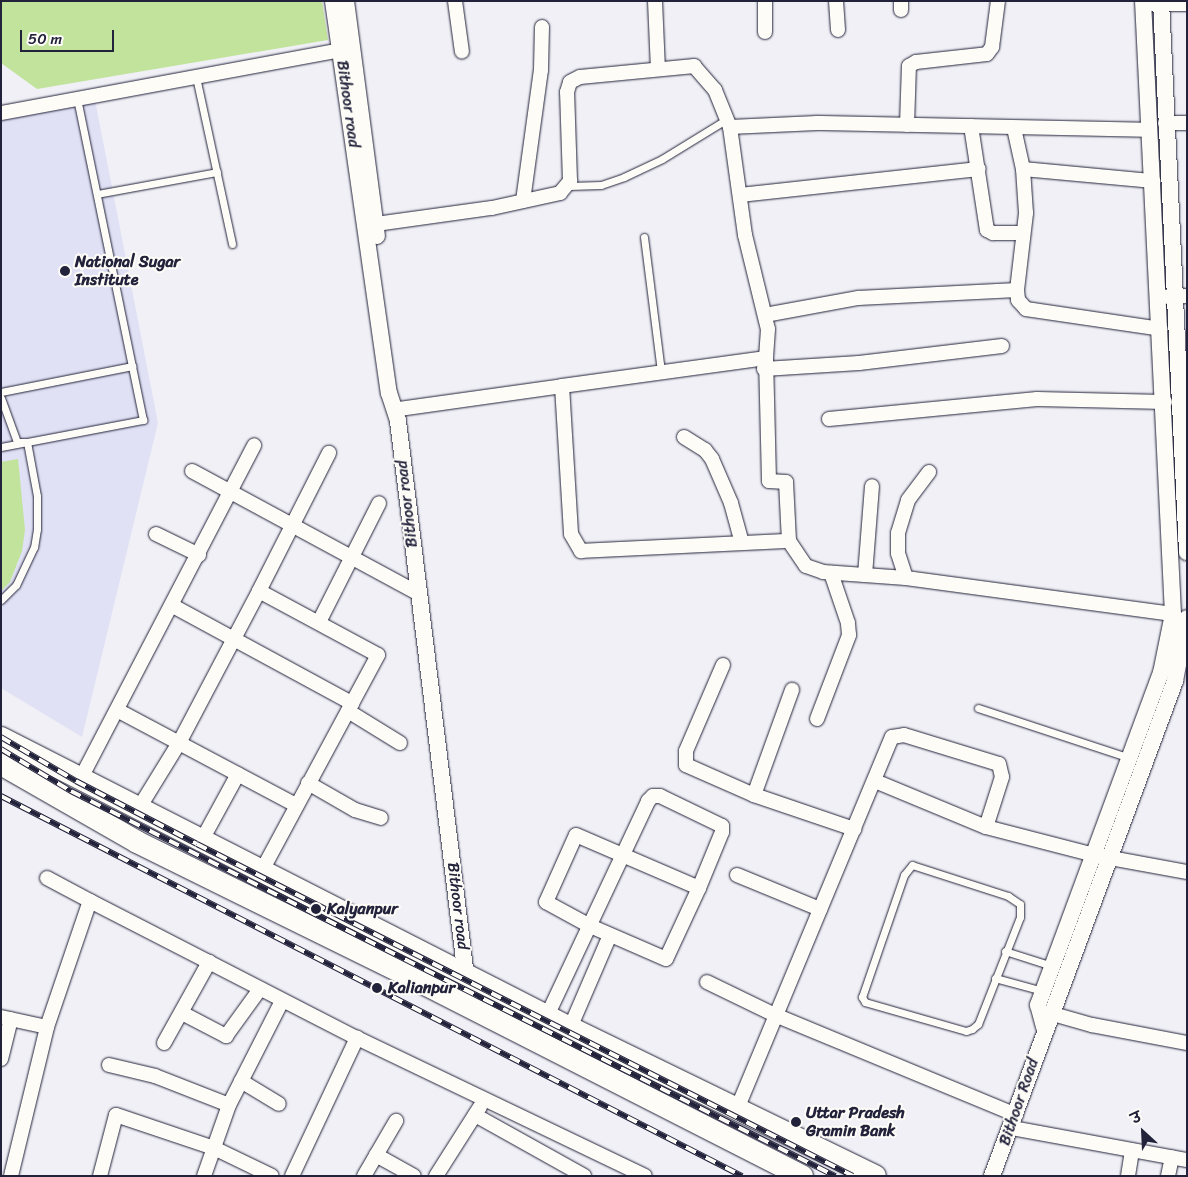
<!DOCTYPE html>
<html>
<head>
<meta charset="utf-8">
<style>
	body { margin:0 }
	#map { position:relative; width:1188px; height:1177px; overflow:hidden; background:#f0f0f6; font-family:Sriracha,"Playpen Sans Deva",sans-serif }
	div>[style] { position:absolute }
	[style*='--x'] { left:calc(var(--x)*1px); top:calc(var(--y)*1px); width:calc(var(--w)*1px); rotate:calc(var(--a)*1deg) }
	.built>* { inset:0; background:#e0e1f4 }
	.green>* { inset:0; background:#c1e39c }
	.roads { filter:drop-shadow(0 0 1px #22223b) drop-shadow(0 0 1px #22223b) }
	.service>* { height:7px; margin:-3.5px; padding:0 3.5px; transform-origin:3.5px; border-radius:3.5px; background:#fdfcf7 }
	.minor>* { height:14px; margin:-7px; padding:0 7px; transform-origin:7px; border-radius:7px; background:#fdfcf7 }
	.tertiary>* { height:16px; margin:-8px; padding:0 8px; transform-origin:8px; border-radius:8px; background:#fdfcf7 }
	.trunk>* { height:22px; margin:-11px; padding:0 11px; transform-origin:11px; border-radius:11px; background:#fdfcf7 }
	.rail>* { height:5.5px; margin-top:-2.75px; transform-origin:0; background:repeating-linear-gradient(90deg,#fdfcf7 0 11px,#22223b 0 22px); box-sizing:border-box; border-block:1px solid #22223b }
	.dots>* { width:14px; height:14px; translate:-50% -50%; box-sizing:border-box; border:2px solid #fdfcf7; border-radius:50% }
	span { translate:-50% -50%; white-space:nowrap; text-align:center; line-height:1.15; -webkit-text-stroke:4px #fdfcf7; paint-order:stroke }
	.street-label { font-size:16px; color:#22223b }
	.poi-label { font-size:16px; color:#22223b; font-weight:700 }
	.left { translate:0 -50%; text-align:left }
	.frame { position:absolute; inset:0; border:2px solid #22223b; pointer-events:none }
	.north { position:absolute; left:1118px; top:1107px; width:50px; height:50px; -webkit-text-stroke:4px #fdfcf7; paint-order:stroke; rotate:335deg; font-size:14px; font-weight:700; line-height:20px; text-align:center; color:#22223b }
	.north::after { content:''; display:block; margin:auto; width:18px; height:22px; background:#22223b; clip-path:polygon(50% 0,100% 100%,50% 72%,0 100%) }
	.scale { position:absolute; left:20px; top:30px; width:94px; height:22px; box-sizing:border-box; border:2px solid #22223b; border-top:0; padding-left:6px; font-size:15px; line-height:18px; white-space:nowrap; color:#22223b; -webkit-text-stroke:4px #fdfcf7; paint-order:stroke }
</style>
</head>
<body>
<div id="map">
	<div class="built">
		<div style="clip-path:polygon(95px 100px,158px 423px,82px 737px,1px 688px,1px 118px)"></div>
	</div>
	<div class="green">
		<div style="clip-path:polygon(1px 1px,322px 1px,328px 40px,37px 89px,1px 63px)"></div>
		<div style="clip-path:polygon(18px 459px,25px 530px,22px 551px,10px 582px,1px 591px,1px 462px)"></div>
	</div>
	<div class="roads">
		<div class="service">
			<div style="--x:196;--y:77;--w:171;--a:77.8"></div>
			<div style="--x:569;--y:186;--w:32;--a:-2"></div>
			<div style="--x:601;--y:185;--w:24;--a:-19"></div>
			<div style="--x:624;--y:177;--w:42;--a:-25.3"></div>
			<div style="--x:662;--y:159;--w:76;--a:-31.6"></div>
			<div style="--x:97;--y:194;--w:122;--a:-10.4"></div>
			<div style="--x:644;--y:237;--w:135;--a:82.8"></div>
			<div style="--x:1;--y:392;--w:134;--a:-11.2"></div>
			<div style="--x:1;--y:398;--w:47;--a:70"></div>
			<div style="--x:17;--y:442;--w:10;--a:0"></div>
			<div style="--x:27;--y:442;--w:55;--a:79.5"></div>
			<div style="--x:37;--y:496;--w:33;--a:90"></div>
			<div style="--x:37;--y:529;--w:18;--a:99"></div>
			<div style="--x:34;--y:547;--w:42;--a:115.3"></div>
			<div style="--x:16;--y:585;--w:21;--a:135"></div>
			<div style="--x:1;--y:447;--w:145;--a:-10.8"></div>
			<div style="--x:143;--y:420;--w:328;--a:-101.6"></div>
			<div style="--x:978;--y:708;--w:160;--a:18.2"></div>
			<div style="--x:912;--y:865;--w:101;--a:17.9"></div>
			<div style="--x:1008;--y:896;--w:14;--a:34"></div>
			<div style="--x:1020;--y:904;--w:13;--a:90"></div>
			<div style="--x:1020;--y:917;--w:115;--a:111.4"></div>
			<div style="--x:978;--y:1024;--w:8;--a:140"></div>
			<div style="--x:972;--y:1029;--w:6;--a:162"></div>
			<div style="--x:966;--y:1031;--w:105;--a:-164"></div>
			<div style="--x:865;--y:1002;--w:6;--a:-121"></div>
			<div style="--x:862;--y:997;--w:129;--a:-71"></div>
			<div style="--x:904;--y:875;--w:13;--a:-51"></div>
			<div style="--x:1005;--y:951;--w:49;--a:17.7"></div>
			<div style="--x:995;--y:978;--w:50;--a:15.2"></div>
		</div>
		<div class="minor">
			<div style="--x:455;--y:1;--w:51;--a:82.2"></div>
			<div style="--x:655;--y:1;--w:68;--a:87.5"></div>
			<div style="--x:765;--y:1;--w:31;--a:90"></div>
			<div style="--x:836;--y:1;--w:29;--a:86"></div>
			<div style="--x:901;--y:1;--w:9;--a:90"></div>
			<div style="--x:1143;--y:4;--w:44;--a:0"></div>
			<div style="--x:1;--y:113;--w:345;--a:-10.5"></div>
			<div style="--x:1165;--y:123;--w:22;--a:0"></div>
			<div style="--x:907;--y:125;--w:59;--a:-88.1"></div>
			<div style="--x:909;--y:66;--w:8;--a:-30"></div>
			<div style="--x:916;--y:62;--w:71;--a:-6.4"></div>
			<div style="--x:987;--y:54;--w:9;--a:-54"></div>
			<div style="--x:992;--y:47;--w:46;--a:-82.6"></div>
			<div style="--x:971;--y:126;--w:105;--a:81.3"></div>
			<div style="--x:987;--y:230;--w:7;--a:27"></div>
			<div style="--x:993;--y:233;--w:29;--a:0"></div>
			<div style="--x:730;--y:127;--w:87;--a:-2.6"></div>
			<div style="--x:817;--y:123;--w:333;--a:1.2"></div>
			<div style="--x:1023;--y:169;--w:131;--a:5.3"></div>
			<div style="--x:740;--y:195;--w:240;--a:-6.2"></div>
			<div style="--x:523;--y:201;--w:132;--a:-82.2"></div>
			<div style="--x:541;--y:70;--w:43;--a:-88.7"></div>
			<div style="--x:376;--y:224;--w:117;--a:-7.9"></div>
			<div style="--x:492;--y:208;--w:70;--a:-12.4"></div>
			<div style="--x:560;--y:193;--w:16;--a:-50"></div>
			<div style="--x:570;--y:181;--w:89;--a:-91.9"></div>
			<div style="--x:567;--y:92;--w:10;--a:-73"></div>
			<div style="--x:570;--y:82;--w:11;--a:-27"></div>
			<div style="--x:580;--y:77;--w:115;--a:-5.5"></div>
			<div style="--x:694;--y:66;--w:32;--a:49"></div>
			<div style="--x:715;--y:90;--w:40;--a:68"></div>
			<div style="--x:730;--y:127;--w:109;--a:82.1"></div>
			<div style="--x:745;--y:235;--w:97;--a:76.3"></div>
			<div style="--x:768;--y:329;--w:29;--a:94"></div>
			<div style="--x:1017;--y:290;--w:10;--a:84"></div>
			<div style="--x:1018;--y:300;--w:12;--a:48"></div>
			<div style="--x:1026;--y:309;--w:136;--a:8.4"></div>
			<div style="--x:1159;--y:297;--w:28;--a:-2"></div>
			<div style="--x:765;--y:315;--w:95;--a:-10.4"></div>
			<div style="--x:858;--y:298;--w:159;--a:-2.9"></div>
			<div style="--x:1017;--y:290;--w:78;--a:-83.3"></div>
			<div style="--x:1026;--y:213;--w:44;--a:-93.9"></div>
			<div style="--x:1023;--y:169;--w:42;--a:-102.4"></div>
			<div style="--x:764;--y:369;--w:95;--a:-3.6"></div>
			<div style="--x:859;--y:363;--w:144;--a:-6.8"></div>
			<div style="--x:562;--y:386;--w:206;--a:-7.8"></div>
			<div style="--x:766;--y:358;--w:123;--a:88.6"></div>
			<div style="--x:769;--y:481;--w:17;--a:3"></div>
			<div style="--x:786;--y:482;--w:59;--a:87.1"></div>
			<div style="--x:789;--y:541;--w:30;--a:56"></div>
			<div style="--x:806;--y:566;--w:18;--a:19"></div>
			<div style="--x:823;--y:572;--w:83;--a:4.1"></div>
			<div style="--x:906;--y:578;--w:269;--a:7.7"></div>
			<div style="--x:399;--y:409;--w:165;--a:-8"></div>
			<div style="--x:562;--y:386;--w:148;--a:86.5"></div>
			<div style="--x:571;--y:534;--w:20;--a:60"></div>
			<div style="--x:581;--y:551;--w:208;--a:-2.8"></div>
			<div style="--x:829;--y:419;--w:209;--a:-5.5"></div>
			<div style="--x:1037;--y:399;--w:128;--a:1.3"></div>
			<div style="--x:684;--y:437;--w:25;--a:32"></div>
			<div style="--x:705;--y:450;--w:11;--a:52"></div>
			<div style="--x:712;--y:459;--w:48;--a:66.6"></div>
			<div style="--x:731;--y:503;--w:41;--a:74.6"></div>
			<div style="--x:192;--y:471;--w:257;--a:28.4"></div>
			<div style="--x:156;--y:534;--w:48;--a:26"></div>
			<div style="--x:865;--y:575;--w:89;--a:-85.5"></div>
			<div style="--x:906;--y:578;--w:26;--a:-108"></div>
			<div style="--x:898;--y:553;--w:20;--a:-90"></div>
			<div style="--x:898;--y:533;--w:34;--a:-73"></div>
			<div style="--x:908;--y:500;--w:35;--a:-53"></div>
			<div style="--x:259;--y:591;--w:155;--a:-63.1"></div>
			<div style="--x:173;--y:606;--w:204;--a:28.5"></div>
			<div style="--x:319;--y:622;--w:133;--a:-63.2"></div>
			<div style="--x:723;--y:665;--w:94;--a:113.3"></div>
			<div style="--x:686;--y:751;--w:14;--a:90"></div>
			<div style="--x:686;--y:765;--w:74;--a:23.8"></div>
			<div style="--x:754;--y:795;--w:106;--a:18.8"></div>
			<div style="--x:117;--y:710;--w:203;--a:28"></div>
			<div style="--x:348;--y:711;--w:61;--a:31.6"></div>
			<div style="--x:817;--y:719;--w:90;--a:-69.1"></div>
			<div style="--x:849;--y:635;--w:12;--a:-95"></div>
			<div style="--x:848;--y:623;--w:53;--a:-108.8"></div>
			<div style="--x:81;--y:778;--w:375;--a:-62.5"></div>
			<div style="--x:875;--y:781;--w:120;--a:22.5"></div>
			<div style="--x:986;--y:827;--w:112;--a:14.5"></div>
			<div style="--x:1094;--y:855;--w:95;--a:10.4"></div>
			<div style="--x:308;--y:783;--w:54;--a:29.9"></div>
			<div style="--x:355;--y:810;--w:27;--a:17"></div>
			<div style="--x:754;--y:795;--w:112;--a:-70.1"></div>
			<div style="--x:139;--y:808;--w:76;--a:-58.4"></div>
			<div style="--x:179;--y:743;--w:172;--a:-62.2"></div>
			<div style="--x:259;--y:591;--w:135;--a:28.3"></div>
			<div style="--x:378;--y:655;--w:244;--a:118.3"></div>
			<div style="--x:576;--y:835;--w:134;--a:23.3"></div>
			<div style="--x:699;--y:888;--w:78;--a:114.9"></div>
			<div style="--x:666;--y:959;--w:83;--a:-156.5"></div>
			<div style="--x:590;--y:926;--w:50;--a:-151.4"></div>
			<div style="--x:546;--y:902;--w:73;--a:-65.9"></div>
			<div style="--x:202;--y:840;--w:75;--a:-61.4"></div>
			<div style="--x:737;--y:875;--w:90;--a:22.3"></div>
			<div style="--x:47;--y:878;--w:49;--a:28.1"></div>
			<div style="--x:707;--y:982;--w:76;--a:25.9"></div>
			<div style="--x:775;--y:1015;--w:261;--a:22.5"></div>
			<div style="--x:182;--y:1013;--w:50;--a:27.6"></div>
			<div style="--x:226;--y:1036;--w:58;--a:-54.1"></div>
			<div style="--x:1053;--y:1014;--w:41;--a:15.8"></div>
			<div style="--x:1092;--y:1025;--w:97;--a:10.7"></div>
			<div style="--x:547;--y:1016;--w:238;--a:-64.8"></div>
			<div style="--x:648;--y:801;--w:7;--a:-45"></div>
			<div style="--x:653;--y:796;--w:7;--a:0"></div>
			<div style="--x:660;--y:796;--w:69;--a:25.8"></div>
			<div style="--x:722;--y:826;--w:6;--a:90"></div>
			<div style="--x:722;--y:832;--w:61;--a:112.3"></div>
			<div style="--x:1;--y:1017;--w:47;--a:12.3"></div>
			<div style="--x:570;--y:1028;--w:101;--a:-66.7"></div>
			<div style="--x:164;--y:1043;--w:93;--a:-60.9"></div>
			<div style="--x:1;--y:1059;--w:41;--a:-76"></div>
			<div style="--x:109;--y:1065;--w:47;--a:13.4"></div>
			<div style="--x:155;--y:1076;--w:79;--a:21.4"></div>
			<div style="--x:241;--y:1081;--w:44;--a:31.2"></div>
			<div style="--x:737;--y:1109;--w:403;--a:-67.4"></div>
			<div style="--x:892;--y:737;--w:12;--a:-9"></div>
			<div style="--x:904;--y:735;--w:99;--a:17"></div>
			<div style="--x:999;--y:764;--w:13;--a:77"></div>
			<div style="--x:1002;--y:777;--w:52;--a:107.7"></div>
			<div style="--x:475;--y:1115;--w:125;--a:29.2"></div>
			<div style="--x:1012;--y:1128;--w:178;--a:10.4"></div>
			<div style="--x:376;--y:1155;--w:43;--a:28.9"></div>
			<div style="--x:11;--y:1176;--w:153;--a:-76.4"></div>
			<div style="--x:47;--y:1027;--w:133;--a:-71.2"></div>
			<div style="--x:90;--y:901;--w:300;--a:27.2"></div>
			<div style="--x:357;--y:1038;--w:319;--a:25.6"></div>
			<div style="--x:100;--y:1176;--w:63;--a:-75.3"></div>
			<div style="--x:116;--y:1115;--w:103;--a:18.6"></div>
			<div style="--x:214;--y:1148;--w:64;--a:25.8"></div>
			<div style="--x:204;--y:1176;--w:75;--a:-70.6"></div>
			<div style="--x:229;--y:1105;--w:117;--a:-63"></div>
			<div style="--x:292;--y:1176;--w:153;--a:-64.8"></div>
			<div style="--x:364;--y:1176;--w:64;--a:-59.8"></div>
			<div style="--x:436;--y:1176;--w:82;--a:-57.5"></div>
			<div style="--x:1128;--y:1176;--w:26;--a:-81"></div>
			<div style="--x:1168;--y:1176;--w:19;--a:-78"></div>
		</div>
		<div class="tertiary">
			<div style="--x:333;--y:1;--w:396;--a:81.9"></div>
			<div style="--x:389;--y:393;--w:29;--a:72"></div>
			<div style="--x:398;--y:421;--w:592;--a:83.02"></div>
			<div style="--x:346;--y:1;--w:237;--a:82.5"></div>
			<div style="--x:1161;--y:1;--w:552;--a:87.3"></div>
			<div style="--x:1044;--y:1027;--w:23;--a:-105"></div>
			<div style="--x:1038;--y:1005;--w:354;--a:-69.7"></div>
			<div style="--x:1161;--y:673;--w:60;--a:-78.5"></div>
			<div style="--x:1173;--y:614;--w:614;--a:-92.8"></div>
			<div style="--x:992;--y:1176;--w:528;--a:-69.71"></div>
			<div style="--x:1175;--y:681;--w:64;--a:-79.2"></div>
		</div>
		<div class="trunk">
			<div style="--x:1;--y:738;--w:639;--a:27.01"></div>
			<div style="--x:570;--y:1028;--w:339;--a:25.9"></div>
			<div style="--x:1;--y:764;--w:157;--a:29.8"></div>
			<div style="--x:137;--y:842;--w:305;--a:26.2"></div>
			<div style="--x:411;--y:977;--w:439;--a:27"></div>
		</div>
	</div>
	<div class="rail">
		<div style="--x:1;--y:737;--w:87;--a:30.4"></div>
		<div style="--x:76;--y:781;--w:136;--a:27.5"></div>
		<div style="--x:197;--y:844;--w:735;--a:26.84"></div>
		<div style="--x:1;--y:749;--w:82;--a:31"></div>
		<div style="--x:71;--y:791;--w:856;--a:26.74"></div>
		<div style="--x:1;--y:796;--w:833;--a:27.15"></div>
	</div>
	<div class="dots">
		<div style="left:65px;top:271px;background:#22223b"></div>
		<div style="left:316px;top:909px;background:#22223b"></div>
		<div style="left:377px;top:988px;background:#22223b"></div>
		<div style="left:796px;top:1122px;background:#22223b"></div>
	</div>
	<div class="street-label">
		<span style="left:348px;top:104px;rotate:82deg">Bithoor road</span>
		<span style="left:407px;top:504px;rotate:-97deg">Bithoor road</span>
		<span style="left:458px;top:906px;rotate:83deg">Bithoor road</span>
		<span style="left:1019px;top:1102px;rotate:-71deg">Bithoor Road</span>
	</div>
	<div class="poi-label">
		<span class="left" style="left:75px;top:271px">National Sugar<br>Institute</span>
		<span class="left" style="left:327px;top:909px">Kalyanpur</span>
		<span class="left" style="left:388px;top:988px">Kalianpur</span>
		<span class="left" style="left:806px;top:1122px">Uttar Pradesh<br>Gramin Bank</span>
	</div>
	<div class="frame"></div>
	<div class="north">उ</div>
	<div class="scale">50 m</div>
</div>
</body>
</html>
